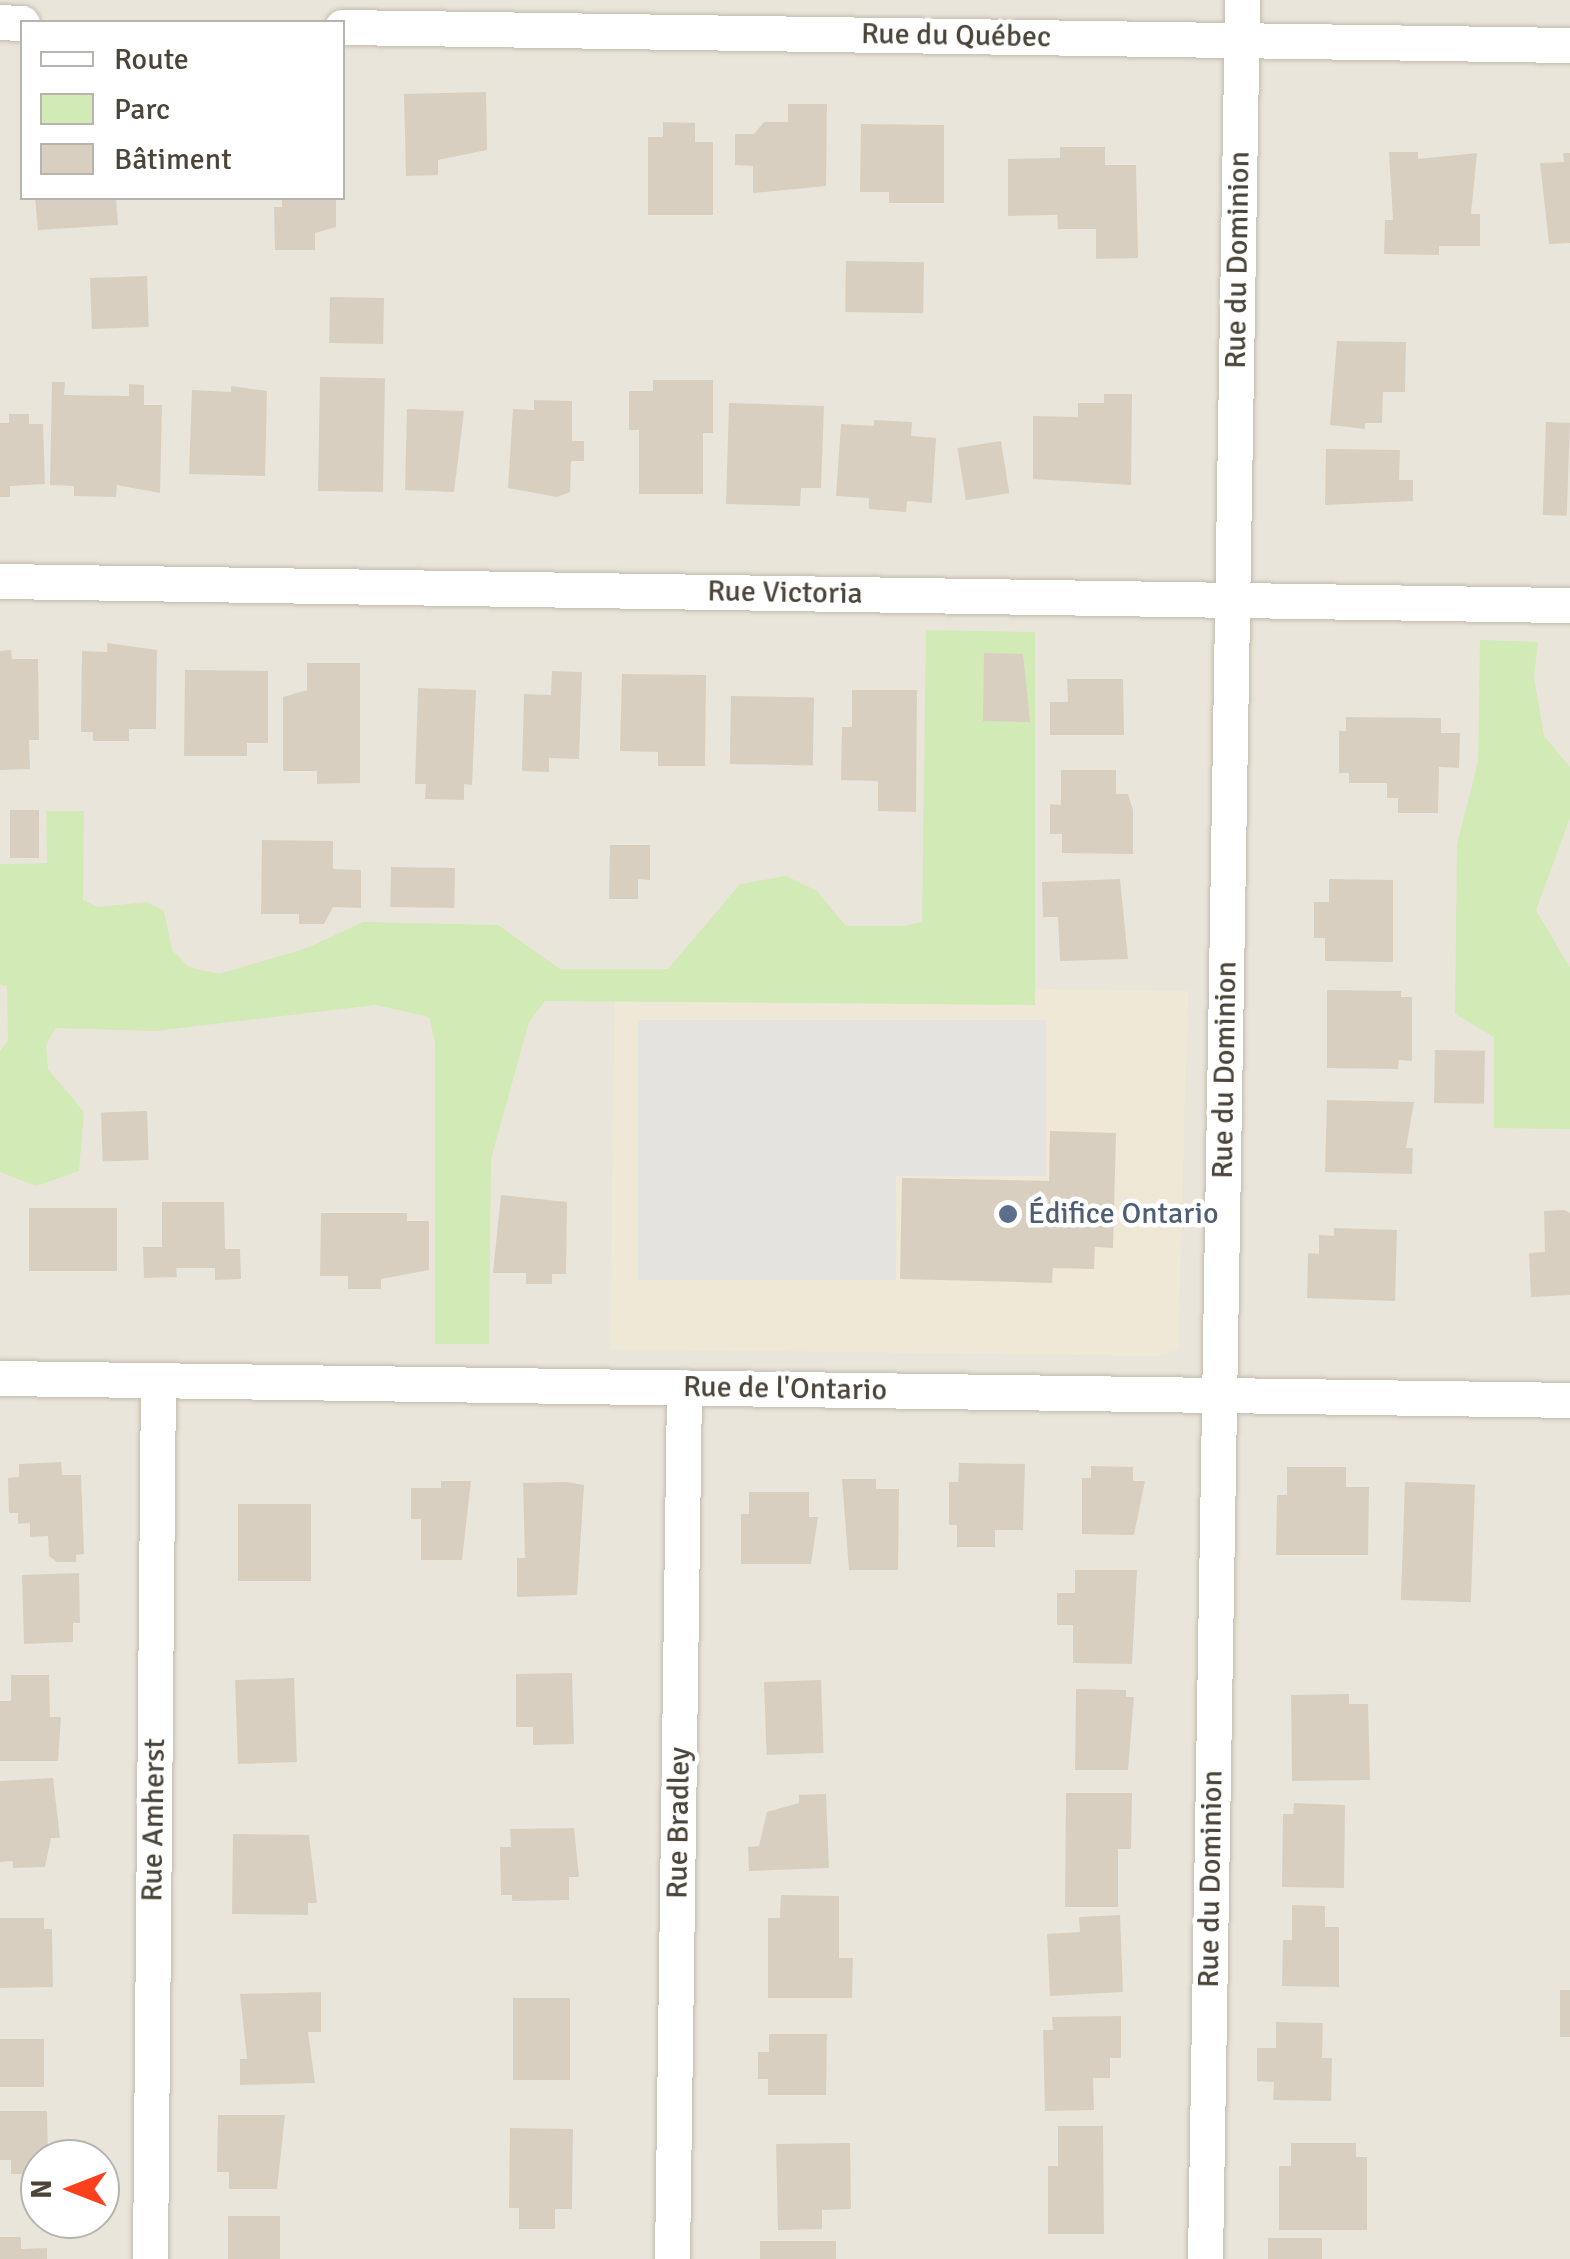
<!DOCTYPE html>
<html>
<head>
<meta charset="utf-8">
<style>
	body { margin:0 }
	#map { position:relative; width:1570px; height:2259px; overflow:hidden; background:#f6f3ec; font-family:Signika,sans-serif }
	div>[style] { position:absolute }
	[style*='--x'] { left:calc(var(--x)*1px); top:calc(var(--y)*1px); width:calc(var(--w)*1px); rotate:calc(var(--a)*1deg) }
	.residential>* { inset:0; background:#eae5da }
	.education>* { inset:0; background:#efe8d6 }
	.green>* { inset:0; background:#d2eab5 }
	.parking>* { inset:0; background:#e5e3e0 }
	.building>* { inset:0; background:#d8cfc1; transform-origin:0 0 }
	.roads { filter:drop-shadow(0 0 2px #c2bbae) drop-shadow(0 0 2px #c2bbae) }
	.minor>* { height:35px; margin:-17.5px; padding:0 17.5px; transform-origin:17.5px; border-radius:17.5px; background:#fff }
	.dots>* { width:28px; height:28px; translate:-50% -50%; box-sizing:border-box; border:5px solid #fff; border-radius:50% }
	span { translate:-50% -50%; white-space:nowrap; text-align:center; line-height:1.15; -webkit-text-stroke:9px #fff; paint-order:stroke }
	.street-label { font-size:30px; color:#4b4439 }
	.service-label { font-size:30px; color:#4e5e75 }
	.left { translate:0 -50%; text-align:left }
	.legend { position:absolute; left:20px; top:20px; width:325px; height:180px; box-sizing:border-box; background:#fff; border:2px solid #b7b4b0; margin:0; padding:12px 18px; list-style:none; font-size:30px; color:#4b4439 }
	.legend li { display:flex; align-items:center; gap:20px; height:50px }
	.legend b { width:50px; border:2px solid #b7b4b0 }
	.north { position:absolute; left:20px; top:2139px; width:100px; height:100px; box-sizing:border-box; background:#fff; border:2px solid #b7b4b0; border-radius:50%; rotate:270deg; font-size:28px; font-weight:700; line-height:40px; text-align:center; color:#4b4439 }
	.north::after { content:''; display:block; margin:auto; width:35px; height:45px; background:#fc3f1d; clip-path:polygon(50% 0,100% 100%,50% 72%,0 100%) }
</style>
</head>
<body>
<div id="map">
	<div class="residential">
		<div style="clip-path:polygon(evenodd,0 0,1570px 0,1570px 2259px,0 2259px,0 0,22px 22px,342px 22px,342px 198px,22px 198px,22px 22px,0 0,40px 2159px,100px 2159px,100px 2219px,40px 2219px,40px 2159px)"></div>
	</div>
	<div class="education">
		<div style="clip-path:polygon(615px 983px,1188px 991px,1178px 1350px,1156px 1356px,610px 1349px)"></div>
	</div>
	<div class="green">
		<div style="clip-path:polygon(926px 630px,1035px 632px,1035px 1005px,545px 1001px,529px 1022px,491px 1159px,489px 1344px,435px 1344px,435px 1043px,429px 1017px,376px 1005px,155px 1031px,55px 1028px,46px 1046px,48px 1069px,84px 1112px,79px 1171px,36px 1186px,0 1172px,0 1051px,8px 1041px,7px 986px,0 985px,0 864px,47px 863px,46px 811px,84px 811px,83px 900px,98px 907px,147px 902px,164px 911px,172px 950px,189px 967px,219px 974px,307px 948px,363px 922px,498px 925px,560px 969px,668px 969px,740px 884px,786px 876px,817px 891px,846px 926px,905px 926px,922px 922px)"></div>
		<div style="clip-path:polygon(1480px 640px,1538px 642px,1534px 677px,1544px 736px,1570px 767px,1570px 818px,1536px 910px,1570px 968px,1570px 1129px,1494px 1128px,1494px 1037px,1455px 1014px,1457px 844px,1478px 762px)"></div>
	</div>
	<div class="parking">
		<div style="clip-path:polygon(1046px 1020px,1046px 1176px,896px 1176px,896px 1280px,638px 1280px,638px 1020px)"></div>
	</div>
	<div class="building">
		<div style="clip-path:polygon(486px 92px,487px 150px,438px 160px,438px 175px,406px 176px,404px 94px)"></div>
		<div style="clip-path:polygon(788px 104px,827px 104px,826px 186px,753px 193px,753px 166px,735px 165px,735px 134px,754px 134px,764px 122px,788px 122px)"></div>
		<div style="clip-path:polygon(663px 122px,695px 123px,695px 142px,713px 142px,713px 215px,648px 215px,648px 137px,663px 137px)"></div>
		<div style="clip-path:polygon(861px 124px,944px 125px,944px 203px,889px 203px,889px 192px,860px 192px)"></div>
		<div style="clip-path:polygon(1060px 147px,1105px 147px,1105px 165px,1136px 165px,1138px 258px,1096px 259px,1096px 229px,1058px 229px,1057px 215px,1008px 216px,1008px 159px,1060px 158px)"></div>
		<div style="clip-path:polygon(1389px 152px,1418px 152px,1418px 159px,1477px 153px,1471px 214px,1480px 214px,1480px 246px,1439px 246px,1439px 255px,1384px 254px,1385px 220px,1393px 220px)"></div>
		<div style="clip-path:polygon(1563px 153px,1570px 153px,1570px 243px,1549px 244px,1540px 163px,1564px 162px)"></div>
		<div style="clip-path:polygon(35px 198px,116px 198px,118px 225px,38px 230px)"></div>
		<div style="clip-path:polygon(282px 198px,336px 198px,336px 227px,315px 233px,315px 250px,275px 250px,274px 207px,282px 207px)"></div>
		<div style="left:846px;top:261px;width:78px;height:51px;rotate:1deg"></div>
		<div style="left:147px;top:276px;width:51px;height:57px;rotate:88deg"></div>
		<div style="left:330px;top:297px;width:54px;height:46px;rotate:1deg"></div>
		<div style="clip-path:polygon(1337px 341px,1406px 342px,1405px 392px,1383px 392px,1382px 423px,1365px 423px,1365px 429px,1330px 425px)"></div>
		<div style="left:320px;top:377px;width:65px;height:114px;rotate:1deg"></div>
		<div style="clip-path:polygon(653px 380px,713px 380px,713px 433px,703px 433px,703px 494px,639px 494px,639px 430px,629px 430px,629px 391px,653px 391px)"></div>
		<div style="clip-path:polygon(52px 382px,65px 382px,64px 395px,129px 396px,129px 384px,144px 385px,144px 405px,162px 405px,160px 493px,117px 485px,116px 497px,74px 496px,74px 486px,50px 485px)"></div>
		<div style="clip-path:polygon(231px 386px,267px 391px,265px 476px,189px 474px,192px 390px,231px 392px)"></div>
		<div style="clip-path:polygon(1104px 394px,1132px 394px,1131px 485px,1033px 479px,1033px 416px,1078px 417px,1078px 403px,1104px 403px)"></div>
		<div style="clip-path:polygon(534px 400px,572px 401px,572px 441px,584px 441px,584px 461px,571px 461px,570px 492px,557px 497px,508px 488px,513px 409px,534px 410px)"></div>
		<div style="clip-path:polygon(729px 403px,824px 406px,821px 488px,801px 488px,800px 506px,726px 504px)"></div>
		<div style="clip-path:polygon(407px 409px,464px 411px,454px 492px,405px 490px)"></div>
		<div style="clip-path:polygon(9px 414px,29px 414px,29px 424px,43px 424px,45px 484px,10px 486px,10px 497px,0 497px,0 423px,9px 423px)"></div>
		<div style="clip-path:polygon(874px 420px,912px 422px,911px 436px,936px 438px,932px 503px,907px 501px,906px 512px,869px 509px,869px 498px,836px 496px,841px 424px,874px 426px)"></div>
		<div style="left:1546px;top:422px;width:24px;height:93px;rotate:2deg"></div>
		<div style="left:1001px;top:441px;width:53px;height:44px;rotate:81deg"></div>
		<div style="clip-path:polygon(1326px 449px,1400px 450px,1399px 480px,1413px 480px,1413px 501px,1325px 505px)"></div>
		<div style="clip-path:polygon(107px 643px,157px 650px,156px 729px,129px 729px,129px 741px,93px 741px,93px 732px,81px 732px,82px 651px,107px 652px)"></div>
		<div style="clip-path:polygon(11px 650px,12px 659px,38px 659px,39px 740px,29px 740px,30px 769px,0 770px,0 651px)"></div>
		<div style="clip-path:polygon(984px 653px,1023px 654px,1030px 722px,983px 721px)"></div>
		<div style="clip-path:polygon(307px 663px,360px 663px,360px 783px,317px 784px,317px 771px,283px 771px,283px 697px,307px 690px)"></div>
		<div style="clip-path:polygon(185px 670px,268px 671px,268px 743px,247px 743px,247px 756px,184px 756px)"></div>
		<div style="clip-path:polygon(552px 671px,582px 672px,579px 759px,549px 758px,549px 772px,522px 771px,524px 694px,551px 695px)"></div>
		<div style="clip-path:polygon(622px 674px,706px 675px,705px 766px,658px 766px,658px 752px,620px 751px)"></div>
		<div style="clip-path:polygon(1067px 679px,1123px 679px,1124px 735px,1050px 735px,1050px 702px,1068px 702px)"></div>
		<div style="clip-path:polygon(418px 688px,476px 690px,472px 785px,464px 784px,464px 800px,425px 799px,426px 784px,415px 784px)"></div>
		<div style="clip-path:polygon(852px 690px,917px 690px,916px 812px,878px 811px,878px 781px,841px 780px,842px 727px,852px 727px)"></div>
		<div style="left:731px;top:696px;width:83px;height:68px;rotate:1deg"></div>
		<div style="clip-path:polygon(1346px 717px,1441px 718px,1441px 733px,1460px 733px,1459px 768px,1439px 767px,1438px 813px,1398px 813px,1398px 798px,1387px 798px,1387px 783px,1349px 783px,1349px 773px,1339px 773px,1339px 731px,1346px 731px)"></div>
		<div style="clip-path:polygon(1061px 770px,1116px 770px,1116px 794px,1128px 794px,1133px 810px,1133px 854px,1062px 853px,1062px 834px,1050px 834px,1050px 804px,1061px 805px)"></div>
		<div style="left:10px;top:810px;width:29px;height:48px"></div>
		<div style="clip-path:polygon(262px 840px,333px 841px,333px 869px,361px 870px,361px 908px,333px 907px,324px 924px,299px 924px,299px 914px,261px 914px)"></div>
		<div style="clip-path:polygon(610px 845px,650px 845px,650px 880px,638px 879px,638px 899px,609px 899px)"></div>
		<div style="left:391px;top:867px;width:64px;height:40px;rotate:1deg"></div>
		<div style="clip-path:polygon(1120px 879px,1128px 959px,1060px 961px,1058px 917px,1043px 917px,1042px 882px)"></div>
		<div style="clip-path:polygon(1329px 879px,1393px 880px,1393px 962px,1325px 961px,1325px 938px,1314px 938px,1314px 902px,1329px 902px)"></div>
		<div style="clip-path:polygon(1327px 990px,1401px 991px,1401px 997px,1412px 997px,1412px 1061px,1399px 1060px,1398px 1069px,1327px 1068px)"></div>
		<div style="left:1435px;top:1050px;width:50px;height:53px;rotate:1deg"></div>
		<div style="clip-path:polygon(1327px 1100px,1414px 1102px,1406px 1148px,1413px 1148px,1412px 1174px,1325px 1172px)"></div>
		<div style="left:147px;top:1111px;width:49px;height:46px;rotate:88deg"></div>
		<div style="clip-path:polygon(1050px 1131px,1116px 1133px,1113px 1248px,1095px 1247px,1094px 1269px,1053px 1268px,1052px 1283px,900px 1279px,902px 1178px,1049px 1181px)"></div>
		<div style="clip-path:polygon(501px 1195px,567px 1202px,566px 1274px,552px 1274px,552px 1284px,526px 1284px,526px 1273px,493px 1273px)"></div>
		<div style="clip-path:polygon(162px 1202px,224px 1202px,225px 1249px,240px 1249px,241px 1279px,215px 1280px,215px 1268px,176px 1268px,177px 1277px,144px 1278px,143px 1247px,162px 1247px)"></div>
		<div style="left:29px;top:1208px;width:88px;height:63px"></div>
		<div style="clip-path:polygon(1564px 1210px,1570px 1213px,1570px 1295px,1531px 1297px,1529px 1253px,1545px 1252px,1544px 1211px)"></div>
		<div style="clip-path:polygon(321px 1213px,407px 1213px,407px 1221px,429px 1221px,429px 1270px,381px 1279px,381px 1289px,348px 1289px,348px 1276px,320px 1276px)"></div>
		<div style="clip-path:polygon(1334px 1228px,1397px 1230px,1395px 1301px,1307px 1298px,1308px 1253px,1319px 1254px,1319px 1235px,1334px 1236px)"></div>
		<div style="clip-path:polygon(61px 1462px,62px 1475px,81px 1475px,84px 1554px,76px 1555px,76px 1562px,57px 1562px,49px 1556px,48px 1536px,30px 1537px,30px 1523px,18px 1524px,18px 1513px,9px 1513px,8px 1478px,19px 1477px,19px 1464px)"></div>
		<div style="clip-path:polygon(959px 1463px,1025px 1464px,1023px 1530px,995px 1530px,995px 1547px,957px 1547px,957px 1525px,949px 1525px,949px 1482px,958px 1482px)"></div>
		<div style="clip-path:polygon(1091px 1466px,1133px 1467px,1133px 1481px,1145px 1481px,1134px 1535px,1082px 1534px,1082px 1478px,1091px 1478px)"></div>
		<div style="clip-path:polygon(1287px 1467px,1346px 1467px,1346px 1487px,1369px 1487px,1368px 1555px,1276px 1555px,1277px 1495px,1287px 1495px)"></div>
		<div style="clip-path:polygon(842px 1479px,876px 1479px,876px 1489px,899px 1489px,898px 1570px,849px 1570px)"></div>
		<div style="clip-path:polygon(441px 1481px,471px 1481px,462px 1560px,421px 1560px,421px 1519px,411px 1519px,411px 1488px,441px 1488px)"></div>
		<div style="clip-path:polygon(566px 1482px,584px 1485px,577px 1595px,517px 1597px,517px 1558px,525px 1558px,523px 1483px)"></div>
		<div style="left:1405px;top:1482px;width:70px;height:118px;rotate:2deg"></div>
		<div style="clip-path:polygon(749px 1492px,809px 1492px,809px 1517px,818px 1517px,811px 1564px,741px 1564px,741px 1514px,749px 1514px)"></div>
		<div style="left:238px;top:1504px;width:73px;height:77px"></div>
		<div style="clip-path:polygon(1075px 1570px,1137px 1570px,1132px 1664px,1073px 1663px,1073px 1625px,1057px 1625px,1057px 1593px,1075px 1593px)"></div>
		<div style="clip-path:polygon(79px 1573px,80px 1623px,73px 1623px,73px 1642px,24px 1644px,22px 1575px)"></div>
		<div style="clip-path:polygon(572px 1673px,574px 1744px,533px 1745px,533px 1727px,516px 1727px,516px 1674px)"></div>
		<div style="clip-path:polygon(11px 1675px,49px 1675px,50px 1717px,61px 1717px,58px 1761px,0 1761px,0 1701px,11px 1701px)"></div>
		<div style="left:294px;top:1678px;width:84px;height:59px;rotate:88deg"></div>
		<div style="left:821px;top:1680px;width:73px;height:57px;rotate:88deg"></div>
		<div style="clip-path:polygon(1076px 1689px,1126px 1690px,1126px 1697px,1134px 1697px,1128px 1770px,1075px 1770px)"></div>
		<div style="clip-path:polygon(1349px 1694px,1349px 1704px,1368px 1704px,1370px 1780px,1292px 1781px,1291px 1695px)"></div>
		<div style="clip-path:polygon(53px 1778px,60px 1838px,51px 1838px,45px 1867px,13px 1868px,13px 1861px,0 1862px,0 1781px)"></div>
		<div style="clip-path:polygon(1066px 1793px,1132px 1793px,1131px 1849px,1118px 1849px,1118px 1907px,1065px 1907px)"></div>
		<div style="clip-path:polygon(826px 1794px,829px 1868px,749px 1871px,748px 1847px,759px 1846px,767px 1812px,799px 1803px,799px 1795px)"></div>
		<div style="clip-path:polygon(1294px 1803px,1345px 1805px,1344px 1888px,1282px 1887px,1283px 1814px,1293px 1814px)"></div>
		<div style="clip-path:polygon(574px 1828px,579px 1877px,569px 1877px,569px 1900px,512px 1901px,512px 1895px,501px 1895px,500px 1847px,511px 1847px,510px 1829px)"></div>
		<div style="clip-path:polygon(233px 1834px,309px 1835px,317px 1903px,308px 1903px,308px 1915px,232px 1914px)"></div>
		<div style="clip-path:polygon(781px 1895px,839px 1896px,839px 1958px,853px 1958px,852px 1998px,768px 1998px,768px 1918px,780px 1918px)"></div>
		<div style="clip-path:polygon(1292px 1905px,1325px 1906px,1325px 1927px,1339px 1927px,1339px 1987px,1282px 1986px,1283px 1940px,1292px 1940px)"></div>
		<div style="clip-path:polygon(1120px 1915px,1123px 1992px,1050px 1996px,1047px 1934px,1080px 1932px,1079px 1917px)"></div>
		<div style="clip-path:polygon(0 1918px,44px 1918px,44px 1929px,52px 1929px,53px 1987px,0 1988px)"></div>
		<div style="left:1560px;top:1990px;width:10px;height:47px"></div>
		<div style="clip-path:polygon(321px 1992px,321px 2032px,308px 2032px,315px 2083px,240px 2085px,240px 2059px,247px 2059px,240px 1994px)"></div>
		<div style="left:513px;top:1998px;width:57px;height:82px"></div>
		<div style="clip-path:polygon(1121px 2016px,1121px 2058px,1110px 2058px,1110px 2078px,1093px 2078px,1094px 2110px,1045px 2111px,1043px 2030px,1053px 2030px,1052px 2017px)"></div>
		<div style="clip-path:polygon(1276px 2022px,1323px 2023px,1322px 2058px,1332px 2058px,1331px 2101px,1273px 2100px,1274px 2082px,1257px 2081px,1257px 2048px,1276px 2048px)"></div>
		<div style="clip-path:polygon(769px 2034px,827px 2034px,826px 2095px,768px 2095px,768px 2079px,758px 2079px,758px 2052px,769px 2052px)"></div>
		<div style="left:0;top:2039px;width:44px;height:48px"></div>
		<div style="clip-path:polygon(0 2111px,47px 2111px,48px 2159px,40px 2159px,40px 2174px,11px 2174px,11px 2160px,0 2160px)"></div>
		<div style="clip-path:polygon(218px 2115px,285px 2115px,277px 2189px,229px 2189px,229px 2172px,217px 2172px)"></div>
		<div style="clip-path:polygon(1058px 2126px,1103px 2126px,1104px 2234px,1048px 2234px,1048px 2166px,1058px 2166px)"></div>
		<div style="clip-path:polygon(510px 2128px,573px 2129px,572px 2209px,555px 2209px,555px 2229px,519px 2229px,519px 2208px,509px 2208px)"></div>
		<div style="clip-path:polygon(850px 2143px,851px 2209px,822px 2210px,822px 2229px,778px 2230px,776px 2144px)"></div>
		<div style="clip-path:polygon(1291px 2143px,1356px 2143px,1356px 2157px,1367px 2157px,1367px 2230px,1279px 2230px,1279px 2166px,1291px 2166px)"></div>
		<div style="left:228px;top:2216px;width:52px;height:43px"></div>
		<div style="clip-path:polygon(0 2237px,21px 2237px,21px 2249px,47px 2248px,47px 2259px,0 2259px)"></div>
		<div style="left:1268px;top:2238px;width:54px;height:21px"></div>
		<div style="left:760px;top:2241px;width:76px;height:18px"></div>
	</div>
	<div class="roads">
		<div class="minor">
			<div style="--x:0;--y:22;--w:22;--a:3"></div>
			<div style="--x:342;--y:27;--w:1228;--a:0.84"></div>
			<div style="--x:0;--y:581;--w:1570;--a:0.88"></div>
			<div style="--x:0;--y:1378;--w:1570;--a:0.8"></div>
			<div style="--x:150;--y:2259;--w:879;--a:-89.48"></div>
			<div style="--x:672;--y:2259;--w:872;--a:-89.21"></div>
			<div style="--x:1205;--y:2259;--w:2259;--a:-89.06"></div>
		</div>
	</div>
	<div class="dots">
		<div style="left:1008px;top:1214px;background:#5c6f8a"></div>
	</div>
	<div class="street-label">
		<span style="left:956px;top:36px;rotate:1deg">Rue du Québec</span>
		<span style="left:1238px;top:260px;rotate:-89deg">Rue du Dominion</span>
		<span style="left:785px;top:593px;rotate:1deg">Rue Victoria</span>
		<span style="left:1225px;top:1070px;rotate:-89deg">Rue du Dominion</span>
		<span style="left:785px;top:1389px;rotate:1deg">Rue de l'Ontario</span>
		<span style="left:154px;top:1820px;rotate:-89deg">Rue Amherst</span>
		<span style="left:679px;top:1823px;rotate:-89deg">Rue Bradley</span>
		<span style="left:1211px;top:1879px;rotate:-89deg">Rue du Dominion</span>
	</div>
	<div class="service-label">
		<span class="left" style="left:1028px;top:1214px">Édifice Ontario</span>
	</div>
	<ul class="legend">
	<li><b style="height:12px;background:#fff"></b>Route</li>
	<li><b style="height:28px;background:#d2eab5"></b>Parc</li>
	<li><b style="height:28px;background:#d8cfc1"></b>Bâtiment</li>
	</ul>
	<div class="north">N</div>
</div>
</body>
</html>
